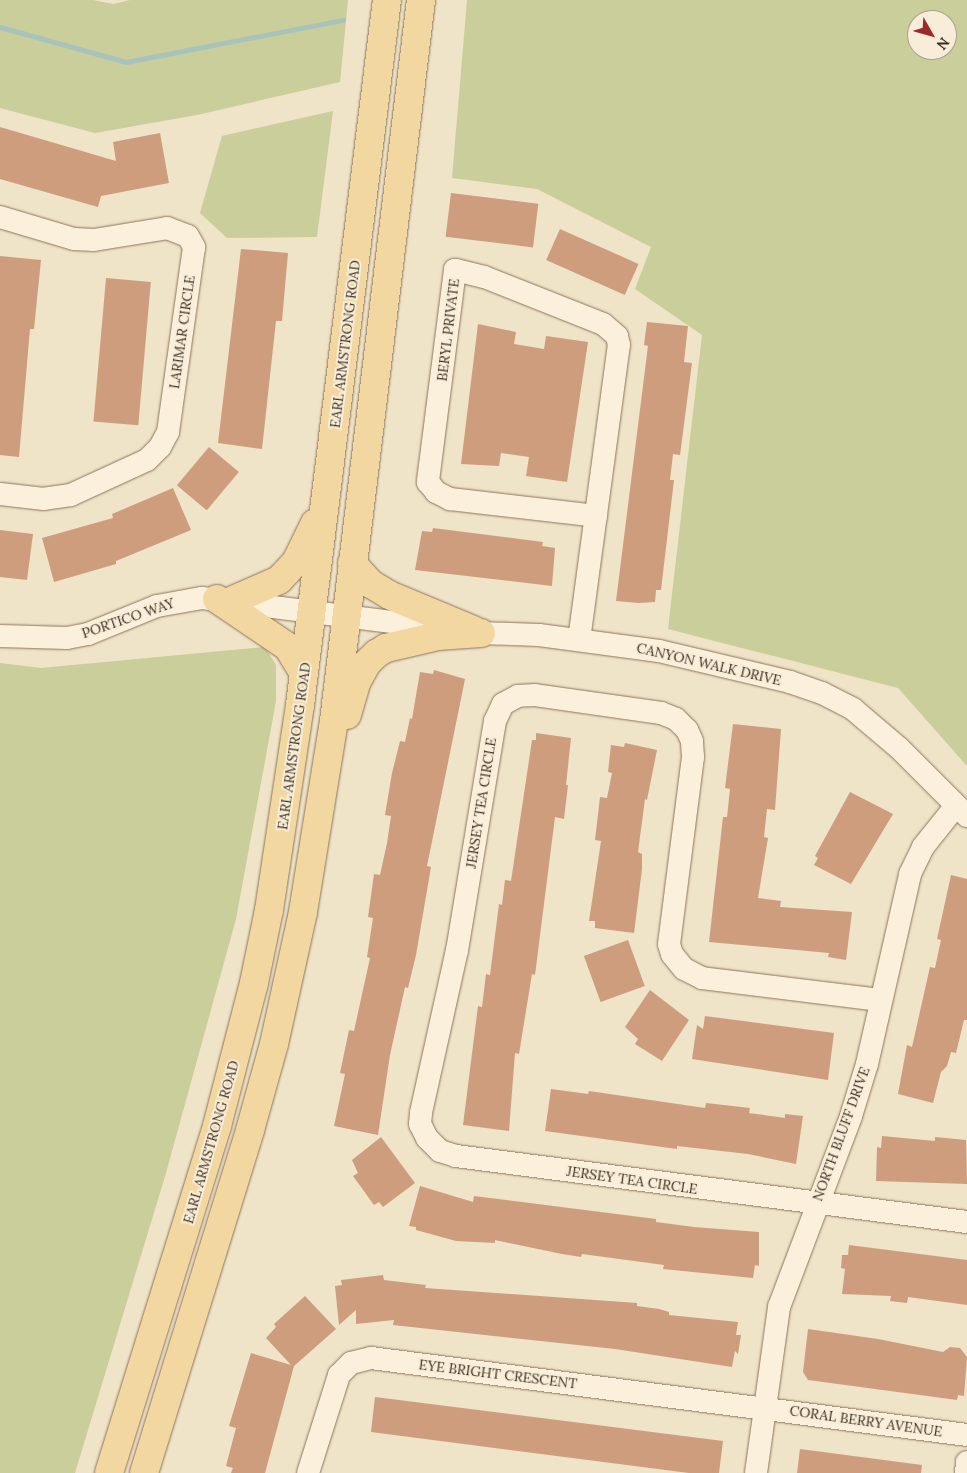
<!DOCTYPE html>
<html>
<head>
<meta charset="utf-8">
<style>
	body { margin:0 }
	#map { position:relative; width:967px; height:1473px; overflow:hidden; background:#efe3c8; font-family:Lora,serif }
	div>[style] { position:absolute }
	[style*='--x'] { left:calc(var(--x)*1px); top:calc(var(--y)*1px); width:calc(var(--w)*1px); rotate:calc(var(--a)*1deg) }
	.green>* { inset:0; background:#c9ce9b }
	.stream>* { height:5px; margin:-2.5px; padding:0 2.5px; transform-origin:2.5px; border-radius:2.5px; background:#a9c3bb }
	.building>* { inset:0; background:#ce9d7d; transform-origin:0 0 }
	.roads { filter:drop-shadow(0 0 1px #8c755c) drop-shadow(0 0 1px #8c755c) }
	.minor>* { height:22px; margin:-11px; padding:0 11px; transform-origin:11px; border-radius:11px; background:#faf0db }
	.major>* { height:28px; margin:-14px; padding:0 14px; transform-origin:14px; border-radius:14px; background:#f2d7a0 }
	span { translate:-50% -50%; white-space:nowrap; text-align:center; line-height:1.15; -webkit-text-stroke:4px #f7edd8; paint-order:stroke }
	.street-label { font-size:14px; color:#3c2d20 }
	.north { position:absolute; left:907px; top:10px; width:50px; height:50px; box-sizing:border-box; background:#f7edd8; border:1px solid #aca08e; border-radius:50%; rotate:128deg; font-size:14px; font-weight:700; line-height:20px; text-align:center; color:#3c2d20 }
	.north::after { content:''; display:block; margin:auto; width:18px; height:22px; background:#9c2b2e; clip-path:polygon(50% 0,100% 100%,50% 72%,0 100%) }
</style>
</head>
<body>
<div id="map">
	<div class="green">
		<div style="clip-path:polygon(0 0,93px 0,113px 4px,130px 0,348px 0,340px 82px,197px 115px,95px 133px,0 108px)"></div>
		<div style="clip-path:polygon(evenodd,467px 0,967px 0,967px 766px,898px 688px,668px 629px,702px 335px,635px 289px,651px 247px,537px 189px,452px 178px,467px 0,917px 20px,947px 20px,947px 50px,917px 50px,917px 20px)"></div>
		<div style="clip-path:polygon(333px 111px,317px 237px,227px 238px,200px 213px,222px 136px)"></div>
		<div style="clip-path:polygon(265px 647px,276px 665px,276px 701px,236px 919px,166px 1173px,75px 1473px,0 1473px,0 663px,41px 668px)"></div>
	</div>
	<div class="stream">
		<div style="--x:0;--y:27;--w:131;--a:15.5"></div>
		<div style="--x:126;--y:62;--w:221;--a:-11"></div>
	</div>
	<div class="building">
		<div style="clip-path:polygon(0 127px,116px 161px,113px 142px,160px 133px,169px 183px,101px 196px,98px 207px,0 179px)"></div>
		<div style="left:451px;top:193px;width:88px;height:44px;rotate:7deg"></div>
		<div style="left:560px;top:229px;width:86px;height:34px;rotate:24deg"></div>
		<div style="clip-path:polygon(241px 249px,288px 253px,282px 321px,276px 321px,262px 449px,218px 443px)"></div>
		<div style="clip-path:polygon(0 256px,41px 260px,34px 329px,30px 329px,19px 457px,0 455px)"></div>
		<div style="left:106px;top:278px;width:45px;height:144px;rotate:5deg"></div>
		<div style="clip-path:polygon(647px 322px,688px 326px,684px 362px,692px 363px,680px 455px,673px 454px,670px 480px,674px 480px,661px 590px,656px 590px,655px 602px,639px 603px,616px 601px,648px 346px,644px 345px)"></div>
		<div style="clip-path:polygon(478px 324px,516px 332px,514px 344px,544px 349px,546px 336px,588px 342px,567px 482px,526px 476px,529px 457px,501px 453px,499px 466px,461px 464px)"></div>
		<div style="left:209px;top:447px;width:39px;height:50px;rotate:40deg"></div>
		<div style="clip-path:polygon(173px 488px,191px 530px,116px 561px,116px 564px,54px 582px,42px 538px,113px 518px,112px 514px)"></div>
		<div style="clip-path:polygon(433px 528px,543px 542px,542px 546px,555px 548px,552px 586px,415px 570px,422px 531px,432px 532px)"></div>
		<div style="clip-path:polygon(0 530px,33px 534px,27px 580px,0 577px)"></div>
		<div style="clip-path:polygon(434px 670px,465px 679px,427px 866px,431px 867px,416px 955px,408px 988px,405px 987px,390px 1055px,378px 1135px,334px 1126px,345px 1074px,340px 1073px,349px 1030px,354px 1031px,370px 958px,367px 957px,373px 918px,368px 917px,374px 874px,380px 875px,387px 843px,391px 816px,385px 815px,392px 773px,400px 741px,405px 742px,410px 718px,412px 719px,420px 672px,433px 674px)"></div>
		<div style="clip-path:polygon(733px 724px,781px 729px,775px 810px,767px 809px,764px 837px,768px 838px,758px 898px,781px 901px,780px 907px,852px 912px,846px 960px,828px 957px,829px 953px,709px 942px,723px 817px,727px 817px,730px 789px,725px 788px)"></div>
		<div style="clip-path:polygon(536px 733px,571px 738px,566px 785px,568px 785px,564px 819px,555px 817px,535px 975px,532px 974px,519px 1054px,515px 1053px,509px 1131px,463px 1125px,478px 1006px,482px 1007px,486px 974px,490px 975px,499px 904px,502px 905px,505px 880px,511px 881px,532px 740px,536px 740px)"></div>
		<div style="clip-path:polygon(625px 743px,657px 750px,647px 800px,645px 799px,638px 852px,642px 854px,642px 869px,634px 933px,595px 928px,595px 921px,589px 921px,601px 841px,595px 840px,600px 797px,607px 798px,612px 773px,608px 772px,611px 745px,624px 747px)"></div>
		<div style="clip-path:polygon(850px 792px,893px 814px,851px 884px,814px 865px,818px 858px,815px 856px)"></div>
		<div style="clip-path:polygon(951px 875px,967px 879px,967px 1020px,964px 1020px,956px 1053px,951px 1052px,947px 1066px,941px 1072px,933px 1103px,898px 1094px,907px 1045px,912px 1047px,930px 967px,935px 968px,941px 940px,937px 939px)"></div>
		<div style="left:628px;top:940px;width:49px;height:47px;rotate:70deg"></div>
		<div style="clip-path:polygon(650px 990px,689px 1020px,662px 1061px,635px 1044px,638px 1039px,625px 1027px)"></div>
		<div style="clip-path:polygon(705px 1016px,834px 1033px,828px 1080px,692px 1059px,697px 1025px,703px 1029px)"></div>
		<div style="clip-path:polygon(551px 1089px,588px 1094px,589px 1091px,705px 1108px,706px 1103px,750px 1108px,749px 1113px,785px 1118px,785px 1114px,803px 1116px,796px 1164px,748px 1154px,677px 1146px,677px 1149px,545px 1131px)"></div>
		<div style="clip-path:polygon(882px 1136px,935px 1141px,935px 1137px,966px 1140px,967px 1184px,876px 1181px,877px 1147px,881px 1148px)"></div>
		<div style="clip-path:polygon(381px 1137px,415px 1183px,383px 1207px,379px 1202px,374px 1205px,353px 1176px,358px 1173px,352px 1160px)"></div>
		<div style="clip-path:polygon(420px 1186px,473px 1202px,474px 1196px,656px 1219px,656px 1222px,694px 1227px,759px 1232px,759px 1266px,755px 1265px,753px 1278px,663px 1269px,664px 1265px,582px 1254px,581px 1257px,562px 1254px,495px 1240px,495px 1243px,456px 1241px,416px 1230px,416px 1227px,409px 1226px)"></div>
		<div style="clip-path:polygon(849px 1245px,967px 1260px,967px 1305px,908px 1297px,907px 1303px,890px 1301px,891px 1296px,842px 1294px,845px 1269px,841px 1268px,842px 1255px,848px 1255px)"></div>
		<div style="clip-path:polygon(383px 1275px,384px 1280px,426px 1285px,425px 1288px,637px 1303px,637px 1306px,659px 1309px,669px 1312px,669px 1315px,738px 1322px,736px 1335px,741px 1335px,738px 1354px,735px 1351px,732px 1367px,615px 1349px,393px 1325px,394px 1320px,356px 1324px,356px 1310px,339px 1325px,335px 1286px,342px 1285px,341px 1280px)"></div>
		<div style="clip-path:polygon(305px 1296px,336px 1329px,294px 1366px,265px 1473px,231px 1473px,233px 1468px,226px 1466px,236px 1428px,229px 1426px,251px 1353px,291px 1365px,266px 1338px,276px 1327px,274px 1324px)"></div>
		<div style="clip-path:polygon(808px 1329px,878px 1339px,943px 1352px,950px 1347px,960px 1348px,967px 1357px,964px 1396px,958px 1395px,957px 1400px,808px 1380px,803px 1372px)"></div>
		<div style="clip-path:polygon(375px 1397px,723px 1441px,719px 1473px,689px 1473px,371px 1432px)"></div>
		<div style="clip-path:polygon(800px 1449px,922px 1465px,921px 1473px,797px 1473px)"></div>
	</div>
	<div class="roads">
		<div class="minor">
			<div style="--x:0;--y:217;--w:77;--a:16.6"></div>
			<div style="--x:74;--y:239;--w:20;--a:3"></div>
			<div style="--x:94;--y:240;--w:74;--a:-9.3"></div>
			<div style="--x:167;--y:228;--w:22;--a:21"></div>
			<div style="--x:188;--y:236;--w:13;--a:61"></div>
			<div style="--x:194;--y:247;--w:187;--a:98"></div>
			<div style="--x:168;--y:432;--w:17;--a:118"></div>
			<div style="--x:160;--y:447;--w:18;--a:135"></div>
			<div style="--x:147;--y:460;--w:84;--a:155.3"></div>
			<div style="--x:71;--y:495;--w:27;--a:172"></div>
			<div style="--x:44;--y:499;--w:44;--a:-173.5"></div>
			<div style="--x:0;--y:636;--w:67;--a:1.7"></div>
			<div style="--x:67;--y:638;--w:21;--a:-11"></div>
			<div style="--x:88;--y:634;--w:74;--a:-22.1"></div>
			<div style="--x:157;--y:606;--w:46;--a:-10.1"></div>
			<div style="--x:202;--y:598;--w:281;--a:7.2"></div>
			<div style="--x:481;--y:633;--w:58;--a:2"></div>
			<div style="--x:539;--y:635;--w:121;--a:7.6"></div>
			<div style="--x:659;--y:651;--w:135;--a:13.3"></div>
			<div style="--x:790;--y:682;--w:34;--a:19"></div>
			<div style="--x:822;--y:693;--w:35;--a:27"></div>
			<div style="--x:853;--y:709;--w:60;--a:40.3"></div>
			<div style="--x:899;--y:748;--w:96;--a:45"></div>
			<div style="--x:579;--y:640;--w:298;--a:-82.3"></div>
			<div style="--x:619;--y:345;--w:9;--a:-103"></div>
			<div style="--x:617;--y:336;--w:18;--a:-139"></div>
			<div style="--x:603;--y:324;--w:128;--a:-158.4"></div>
			<div style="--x:484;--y:277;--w:30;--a:-166"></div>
			<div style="--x:455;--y:270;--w:214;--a:97.3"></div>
			<div style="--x:428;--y:482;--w:13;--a:51"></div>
			<div style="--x:436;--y:492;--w:16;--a:27"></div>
			<div style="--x:450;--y:499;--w:147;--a:6.6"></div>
			<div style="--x:880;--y:1000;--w:179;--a:-173"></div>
			<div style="--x:702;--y:978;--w:20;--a:-153"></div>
			<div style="--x:684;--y:969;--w:19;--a:-129"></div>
			<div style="--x:672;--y:954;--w:10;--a:-107"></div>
			<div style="--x:669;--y:944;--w:189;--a:-82.7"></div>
			<div style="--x:693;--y:757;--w:16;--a:-94"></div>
			<div style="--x:692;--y:741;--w:12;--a:-114"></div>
			<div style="--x:687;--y:730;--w:16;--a:-135"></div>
			<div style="--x:676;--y:719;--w:16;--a:-158"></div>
			<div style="--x:661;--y:713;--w:127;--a:-171.9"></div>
			<div style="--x:535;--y:695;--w:17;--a:177"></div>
			<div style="--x:518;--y:696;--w:17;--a:152"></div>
			<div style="--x:503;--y:704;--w:19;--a:115"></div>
			<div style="--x:495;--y:721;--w:232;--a:99.4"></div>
			<div style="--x:457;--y:950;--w:167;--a:102.5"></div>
			<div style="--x:421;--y:1113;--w:11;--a:95"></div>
			<div style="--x:420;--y:1124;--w:16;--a:63"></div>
			<div style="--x:427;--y:1138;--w:18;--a:45"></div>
			<div style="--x:440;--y:1151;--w:17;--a:17"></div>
			<div style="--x:456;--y:1156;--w:515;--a:7.36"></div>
			<div style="--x:308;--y:1473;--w:103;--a:-72.4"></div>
			<div style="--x:339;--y:1375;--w:17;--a:-45"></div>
			<div style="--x:351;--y:1363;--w:21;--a:-14"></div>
			<div style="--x:371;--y:1358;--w:601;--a:7.36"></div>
			<div style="--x:756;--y:1473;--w:168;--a:-82.1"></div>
			<div style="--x:779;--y:1307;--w:204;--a:-69.3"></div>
			<div style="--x:851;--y:1116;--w:54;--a:-72.9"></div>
			<div style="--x:867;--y:1064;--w:195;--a:-77.2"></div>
			<div style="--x:910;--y:874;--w:30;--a:-64"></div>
			<div style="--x:923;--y:847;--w:51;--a:-51.3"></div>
			<div style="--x:966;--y:1473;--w:11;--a:-85"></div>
		</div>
		<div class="major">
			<div style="--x:352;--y:563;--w:28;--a:48"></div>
			<div style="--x:371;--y:584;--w:21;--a:31"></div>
			<div style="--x:389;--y:595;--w:91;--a:22.6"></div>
			<div style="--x:217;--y:599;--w:86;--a:34.1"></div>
			<div style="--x:288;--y:647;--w:31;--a:59"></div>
			<div style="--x:233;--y:600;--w:50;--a:-23.5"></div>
			<div style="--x:279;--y:580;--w:25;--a:-47"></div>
			<div style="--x:296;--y:562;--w:43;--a:-64"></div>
			<div style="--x:347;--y:715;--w:35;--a:-74"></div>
			<div style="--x:357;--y:681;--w:21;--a:-61"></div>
			<div style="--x:367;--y:663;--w:13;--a:-45"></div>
			<div style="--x:376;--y:654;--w:12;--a:-31"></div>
			<div style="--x:386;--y:648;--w:53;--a:-13"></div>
			<div style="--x:438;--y:636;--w:43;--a:-4"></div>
			<div style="--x:109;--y:1473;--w:363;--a:-72.7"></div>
			<div style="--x:217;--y:1126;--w:148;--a:-75.5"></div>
			<div style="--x:254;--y:983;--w:75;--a:-78.4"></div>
			<div style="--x:269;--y:910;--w:207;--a:-81.4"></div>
			<div style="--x:300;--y:705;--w:710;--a:-82.97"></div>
			<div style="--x:144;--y:1473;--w:359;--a:-72.8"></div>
			<div style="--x:250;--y:1130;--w:89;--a:-74.4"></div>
			<div style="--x:274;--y:1044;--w:135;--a:-77.6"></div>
			<div style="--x:303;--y:912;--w:193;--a:-80.8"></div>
			<div style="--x:334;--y:721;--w:726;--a:-83.12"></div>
		</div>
	</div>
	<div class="street-label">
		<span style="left:448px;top:330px;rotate:-83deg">BERYL PRIVATE</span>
		<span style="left:182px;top:332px;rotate:-82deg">LARIMAR CIRCLE</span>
		<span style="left:345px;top:344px;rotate:-83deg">EARL ARMSTRONG ROAD</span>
		<span style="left:128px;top:618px;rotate:-19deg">PORTICO WAY</span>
		<span style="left:709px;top:664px;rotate:13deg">CANYON WALK DRIVE</span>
		<span style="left:294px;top:746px;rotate:-82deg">EARL ARMSTRONG ROAD</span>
		<span style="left:481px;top:803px;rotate:-81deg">JERSEY TEA CIRCLE</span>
		<span style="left:841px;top:1134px;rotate:-70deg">NORTH BLUFF DRIVE</span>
		<span style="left:211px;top:1142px;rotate:-74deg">EARL ARMSTRONG ROAD</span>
		<span style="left:632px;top:1180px;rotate:8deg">JERSEY TEA CIRCLE</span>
		<span style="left:498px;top:1374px;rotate:7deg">EYE BRIGHT CRESCENT</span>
		<span style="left:866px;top:1421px;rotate:8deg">CORAL BERRY AVENUE</span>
	</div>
	<div class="north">N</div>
</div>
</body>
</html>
